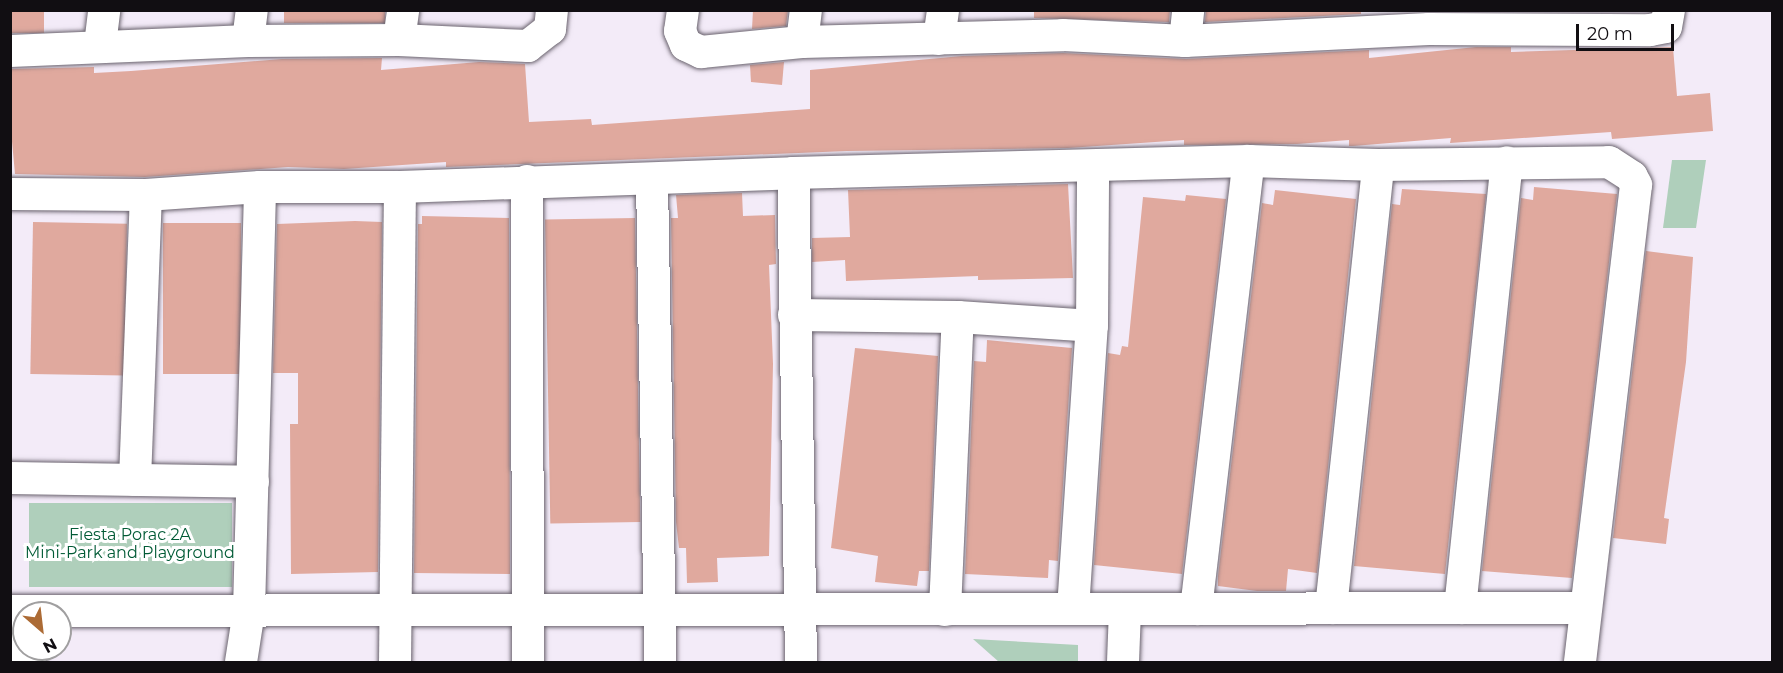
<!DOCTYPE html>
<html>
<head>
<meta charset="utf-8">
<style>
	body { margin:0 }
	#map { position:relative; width:1783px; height:673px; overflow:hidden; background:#f3ebf8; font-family:Montserrat,sans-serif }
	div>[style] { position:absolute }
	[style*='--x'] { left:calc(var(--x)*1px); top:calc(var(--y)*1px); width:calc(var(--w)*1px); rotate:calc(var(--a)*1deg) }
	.green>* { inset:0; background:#afcfbb; transform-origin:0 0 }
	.building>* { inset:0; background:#e0a99e; transform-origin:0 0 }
	.roads { filter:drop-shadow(0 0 2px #6a636e) drop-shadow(0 0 2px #6a636e) }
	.street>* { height:32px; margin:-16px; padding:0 16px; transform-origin:16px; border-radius:16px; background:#fff }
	span { translate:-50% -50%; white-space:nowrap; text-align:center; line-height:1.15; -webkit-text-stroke:6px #fff; paint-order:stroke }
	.park-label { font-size:16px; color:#025b36 }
	.frame { position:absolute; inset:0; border:12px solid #110e12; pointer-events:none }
	.north { position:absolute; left:12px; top:601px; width:60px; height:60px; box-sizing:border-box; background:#fff; border:2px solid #a09fa0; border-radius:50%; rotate:152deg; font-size:16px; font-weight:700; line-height:24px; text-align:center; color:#110e12 }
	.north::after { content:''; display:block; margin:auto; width:21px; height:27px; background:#ac6b35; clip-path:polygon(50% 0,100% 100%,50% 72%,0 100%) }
	.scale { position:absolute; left:1576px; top:24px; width:98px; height:27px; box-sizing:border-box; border:3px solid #110e12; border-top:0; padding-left:8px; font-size:18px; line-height:21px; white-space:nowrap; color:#110e12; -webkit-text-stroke:4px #fff; paint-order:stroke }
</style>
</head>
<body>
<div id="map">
	<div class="green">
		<div style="clip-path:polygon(1672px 160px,1706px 160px,1696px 228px,1663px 228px)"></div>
		<div style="left:29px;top:503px;width:203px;height:84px"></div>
		<div style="clip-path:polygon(973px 639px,1078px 645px,1078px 662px,999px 662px)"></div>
	</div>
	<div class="building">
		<div style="left:10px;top:10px;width:34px;height:23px"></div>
		<div style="left:284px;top:10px;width:101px;height:13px"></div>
		<div style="clip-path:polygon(753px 10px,788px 10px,786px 26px,752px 29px)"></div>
		<div style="clip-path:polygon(1034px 10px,1170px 10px,1169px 22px,1034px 18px)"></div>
		<div style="clip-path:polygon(1206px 10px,1361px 10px,1361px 14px,1205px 22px)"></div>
		<div style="clip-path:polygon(1476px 47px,1511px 47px,1511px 52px,1673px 47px,1677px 96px,1710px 93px,1713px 131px,1612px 139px,1611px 132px,1450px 143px,1451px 138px,1353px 146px,1349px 146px,1349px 140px,1297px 144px,1184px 145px,1184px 140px,1068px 148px,847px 151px,446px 167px,446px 162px,344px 169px,288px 167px,145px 177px,15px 174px,10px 120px,10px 69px,94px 67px,94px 73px,131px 71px,282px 59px,382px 58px,381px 70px,479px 62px,525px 64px,529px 122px,591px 119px,592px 125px,810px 109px,810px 70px,962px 56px,1063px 53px,1186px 59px,1369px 50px,1369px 58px)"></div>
		<div style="clip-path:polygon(784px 62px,782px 85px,751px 82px,750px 65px)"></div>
		<div style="clip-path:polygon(1068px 184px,1073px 278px,978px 280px,978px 276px,846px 281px,845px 260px,812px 262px,812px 238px,850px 237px,848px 190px)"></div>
		<div style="clip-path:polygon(1534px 187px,1617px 194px,1572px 578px,1482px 571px,1521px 198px,1533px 200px)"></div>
		<div style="clip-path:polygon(1402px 189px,1486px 194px,1445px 574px,1354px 566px,1392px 204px,1400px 205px)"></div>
		<div style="clip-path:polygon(1275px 190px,1356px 199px,1317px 573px,1288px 569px,1286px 591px,1257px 591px,1218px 586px,1218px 576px,1262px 203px,1273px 205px)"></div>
		<div style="clip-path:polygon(742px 193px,743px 216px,775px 215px,776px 264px,769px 265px,773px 364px,769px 556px,717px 558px,718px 582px,687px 583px,686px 548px,679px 548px,676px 522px,671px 218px,678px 218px,676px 195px)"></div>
		<div style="clip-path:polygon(1186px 195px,1226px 199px,1182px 574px,1094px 565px,1108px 353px,1120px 355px,1122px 346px,1128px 347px,1143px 197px,1185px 201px)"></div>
		<div style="clip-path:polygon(422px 216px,509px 218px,510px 574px,414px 573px,418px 224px,422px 224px)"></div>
		<div style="left:635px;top:218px;width:304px;height:90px;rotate:89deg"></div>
		<div style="clip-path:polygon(355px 221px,382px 222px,378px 572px,291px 574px,290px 424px,298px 424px,298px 373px,273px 373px,277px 224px)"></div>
		<div style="left:33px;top:222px;width:94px;height:152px;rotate:1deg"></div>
		<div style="left:163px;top:223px;width:78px;height:151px"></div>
		<div style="clip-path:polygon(1646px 251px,1693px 257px,1686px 362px,1664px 518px,1669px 519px,1666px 544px,1613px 538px)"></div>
		<div style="clip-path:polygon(987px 340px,1072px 348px,1058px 561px,1049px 560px,1048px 578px,965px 574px,974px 361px,986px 362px)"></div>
		<div style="clip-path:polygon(855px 348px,938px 356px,929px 571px,919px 571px,917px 586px,875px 582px,878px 556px,831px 548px)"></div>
	</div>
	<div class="roads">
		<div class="street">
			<div style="--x:683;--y:10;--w:21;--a:98"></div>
			<div style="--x:680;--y:31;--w:15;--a:67"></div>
			<div style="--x:686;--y:45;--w:17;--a:25"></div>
			<div style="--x:701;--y:52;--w:101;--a:-5.7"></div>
			<div style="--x:802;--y:42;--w:261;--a:-1.5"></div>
			<div style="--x:1063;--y:35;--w:122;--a:2.8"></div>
			<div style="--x:1185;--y:41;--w:244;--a:-2.8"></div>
			<div style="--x:1429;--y:29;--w:221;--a:0.3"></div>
			<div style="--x:1650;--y:30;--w:16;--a:-11"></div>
			<div style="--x:1666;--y:27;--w:17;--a:-80"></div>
			<div style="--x:939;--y:39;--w:29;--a:-82"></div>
			<div style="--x:399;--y:40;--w:30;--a:-82"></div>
			<div style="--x:248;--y:41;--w:31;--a:-83"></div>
			<div style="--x:1185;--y:41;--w:31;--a:-84"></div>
			<div style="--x:802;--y:42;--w:32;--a:-83"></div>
			<div style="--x:100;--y:45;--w:35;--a:-83"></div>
			<div style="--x:10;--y:51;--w:238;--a:-2.4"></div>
			<div style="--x:248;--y:41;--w:151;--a:-0.4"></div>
			<div style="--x:399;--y:40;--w:129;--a:2.7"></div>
			<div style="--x:528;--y:46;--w:28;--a:-38"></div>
			<div style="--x:550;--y:29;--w:19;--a:-84"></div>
			<div style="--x:652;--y:180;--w:482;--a:89"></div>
			<div style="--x:527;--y:181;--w:481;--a:89.9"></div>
			<div style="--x:10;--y:194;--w:136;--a:0.4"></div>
			<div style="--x:146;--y:195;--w:114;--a:-4"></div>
			<div style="--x:260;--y:187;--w:140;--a:0"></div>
			<div style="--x:400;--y:187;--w:393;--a:-2"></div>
			<div style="--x:794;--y:315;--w:164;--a:0.7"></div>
			<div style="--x:958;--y:317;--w:134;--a:3.8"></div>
			<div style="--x:10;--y:478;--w:243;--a:0.9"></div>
			<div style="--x:135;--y:480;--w:285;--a:-87.8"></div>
			<div style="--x:1331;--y:608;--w:445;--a:-83.9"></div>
			<div style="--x:1460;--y:608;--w:448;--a:-84"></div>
			<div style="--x:1073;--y:609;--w:284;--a:-86.2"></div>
			<div style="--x:1092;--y:326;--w:159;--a:-89.6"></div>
			<div style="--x:1196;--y:609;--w:451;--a:-83.3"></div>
			<div style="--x:945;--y:610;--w:293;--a:-87.5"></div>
			<div style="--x:10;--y:611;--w:1576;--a:-0.11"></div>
			<div style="--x:10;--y:638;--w:31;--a:50"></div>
			<div style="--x:241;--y:662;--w:52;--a:-81.1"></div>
			<div style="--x:249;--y:611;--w:424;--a:-88.5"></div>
			<div style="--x:395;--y:662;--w:475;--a:-89.4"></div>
			<div style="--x:801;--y:662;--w:489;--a:-90.9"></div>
			<div style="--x:793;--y:173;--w:456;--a:-1.5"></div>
			<div style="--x:1249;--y:161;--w:129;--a:1.8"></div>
			<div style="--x:1378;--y:165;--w:231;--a:-0.7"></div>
			<div style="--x:1609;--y:162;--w:27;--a:33"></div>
			<div style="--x:1632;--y:177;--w:9;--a:63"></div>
			<div style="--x:1636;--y:185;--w:480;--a:96.7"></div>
			<div style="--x:1123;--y:662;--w:53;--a:-87.8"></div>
		</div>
	</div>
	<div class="park-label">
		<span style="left:130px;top:544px">Fiesta Porac 2A<br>Mini-Park and Playground</span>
	</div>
	<div class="frame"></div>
	<div class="north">N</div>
	<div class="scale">20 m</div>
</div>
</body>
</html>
